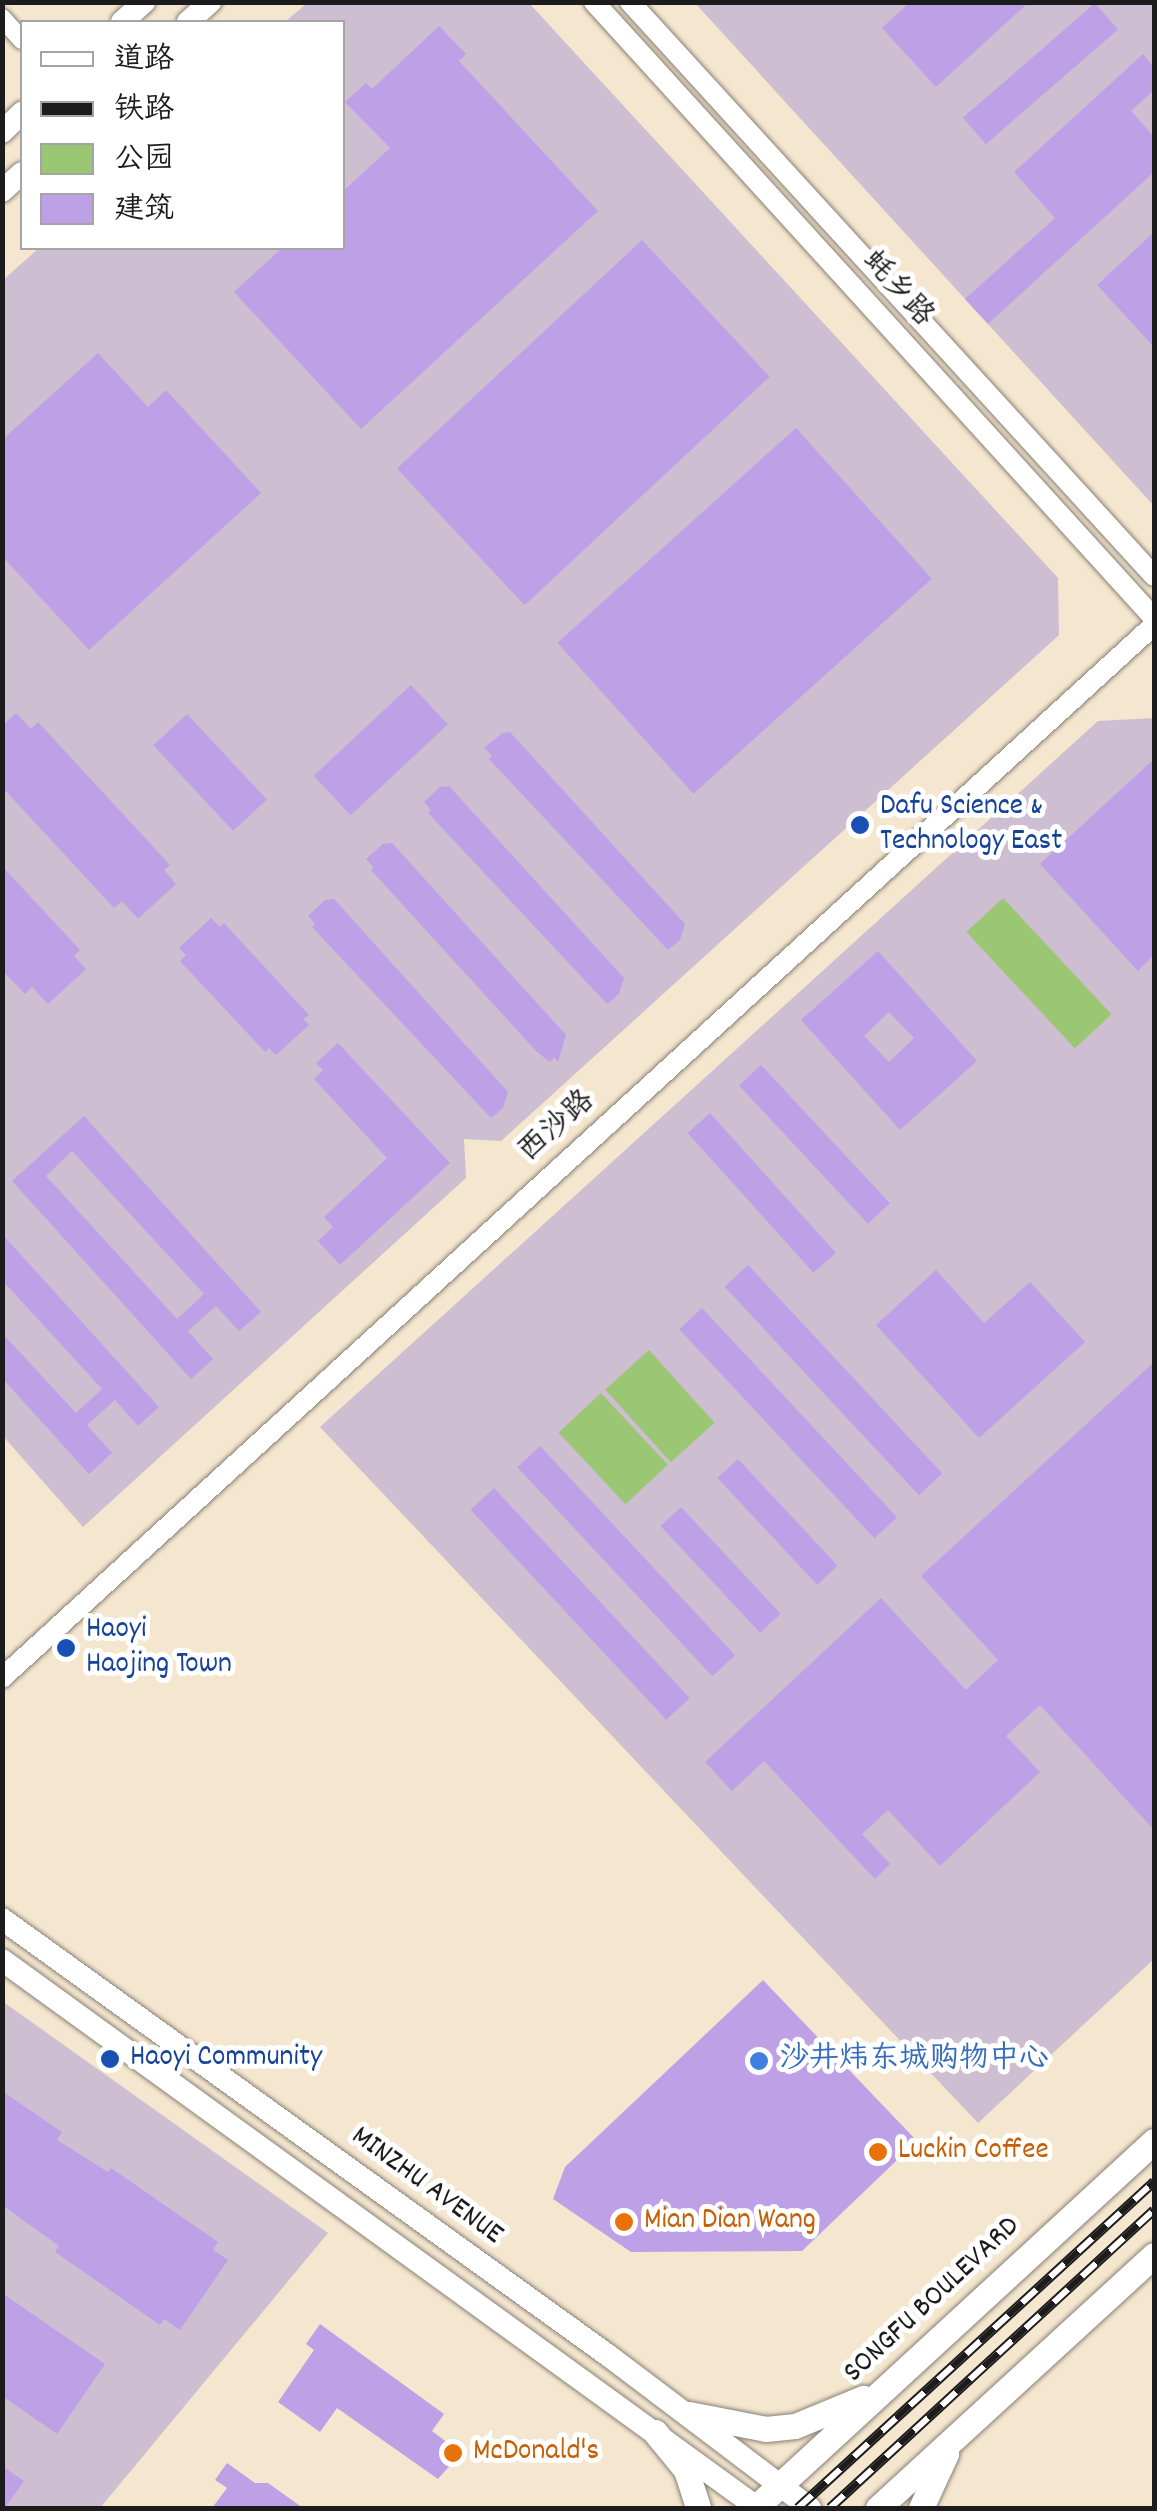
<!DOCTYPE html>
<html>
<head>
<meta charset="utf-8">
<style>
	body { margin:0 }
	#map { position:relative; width:1157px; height:2511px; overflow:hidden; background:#f5e6cf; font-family:Dekko,"LXGW WenKai TC",sans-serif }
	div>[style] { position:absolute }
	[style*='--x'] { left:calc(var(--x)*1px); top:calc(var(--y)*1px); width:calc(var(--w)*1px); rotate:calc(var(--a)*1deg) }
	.industrial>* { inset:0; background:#cebed1 }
	.green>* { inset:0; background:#9bc774; transform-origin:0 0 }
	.building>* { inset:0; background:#bea0e7; transform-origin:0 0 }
	.roads { filter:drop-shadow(0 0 2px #888176) drop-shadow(0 0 2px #888176) }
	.minor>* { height:18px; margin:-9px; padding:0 9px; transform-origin:9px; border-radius:9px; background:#fff }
	.tertiary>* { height:20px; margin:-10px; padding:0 10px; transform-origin:10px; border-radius:10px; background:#fff }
	.secondary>* { height:22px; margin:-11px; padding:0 11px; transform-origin:11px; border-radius:11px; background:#fff }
	.primary>* { height:25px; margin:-12.5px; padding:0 12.5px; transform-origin:12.5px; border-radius:12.5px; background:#fff }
	.rail>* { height:10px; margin-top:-5px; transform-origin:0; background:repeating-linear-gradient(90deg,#fff 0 19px,#1c1c1c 0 38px); box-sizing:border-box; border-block:2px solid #1c1c1c }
	.dots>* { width:28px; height:28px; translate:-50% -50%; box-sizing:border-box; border:5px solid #fff; border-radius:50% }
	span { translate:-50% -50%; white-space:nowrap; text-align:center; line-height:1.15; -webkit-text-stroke:10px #fff; paint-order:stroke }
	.street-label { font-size:30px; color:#1c1c1c }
	.transit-label { font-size:30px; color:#164399 }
	.left { translate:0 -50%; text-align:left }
	.shop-label { font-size:30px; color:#366cbe }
	.food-label { font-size:30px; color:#c56008 }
	.frame { position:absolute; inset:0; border:5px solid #1c1c1c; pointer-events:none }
	.legend { position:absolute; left:20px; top:20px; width:325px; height:230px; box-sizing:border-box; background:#fff; border:2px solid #a4a4a4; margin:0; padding:12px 18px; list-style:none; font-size:30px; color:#1c1c1c }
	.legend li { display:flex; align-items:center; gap:20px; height:50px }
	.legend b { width:50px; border:2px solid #a4a4a4 }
</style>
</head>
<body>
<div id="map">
	<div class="industrial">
		<div style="clip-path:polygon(307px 3px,529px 3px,1058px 578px,1059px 635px,501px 1141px,464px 1139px,466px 1178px,83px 1527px,3px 1436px,2px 281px,39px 248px,342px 248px,342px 22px,285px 22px)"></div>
		<div style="clip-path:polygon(695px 3px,1154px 3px,1154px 506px)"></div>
		<div style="clip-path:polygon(1154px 718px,1154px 1959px,978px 2123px,320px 1427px,1098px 721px)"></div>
		<div style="clip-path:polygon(2px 2001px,328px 2233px,100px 2508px,3px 2508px)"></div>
	</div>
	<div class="green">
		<div style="left:1003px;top:898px;width:159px;height:50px;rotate:47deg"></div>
		<div style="left:649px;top:1350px;width:98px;height:59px;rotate:48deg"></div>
		<div style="left:601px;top:1393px;width:98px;height:58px;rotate:47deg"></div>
	</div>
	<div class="building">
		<div style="clip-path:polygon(910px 2px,1029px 2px,936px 87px,882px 28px)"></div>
		<div style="left:1095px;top:3px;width:35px;height:175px;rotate:49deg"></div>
		<div style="clip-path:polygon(439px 26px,466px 54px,459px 61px,598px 211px,361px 429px,234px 292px,282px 248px,342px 248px,342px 192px,390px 148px,345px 102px,366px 83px,372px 89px)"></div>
		<div style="clip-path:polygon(1143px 54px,1154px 67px,1154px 90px,1131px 111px,1154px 137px,1154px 172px,988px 324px,965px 299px,1055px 218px,1014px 172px)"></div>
		<div style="clip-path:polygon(1154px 232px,1154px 347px,1097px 285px)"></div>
		<div style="left:642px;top:240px;width:187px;height:335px;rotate:47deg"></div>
		<div style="clip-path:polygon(98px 353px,148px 407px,166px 390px,261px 493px,89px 650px,2px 556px,2px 440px)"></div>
		<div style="left:796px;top:428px;width:203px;height:321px;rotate:48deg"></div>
		<div style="left:411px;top:685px;width:54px;height:133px;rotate:47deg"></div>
		<div style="clip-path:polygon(16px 713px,31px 729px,38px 722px,170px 865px,164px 870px,176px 884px,138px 919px,122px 901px,114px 908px,2px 787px,2px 726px)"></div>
		<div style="left:187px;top:714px;width:117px;height:46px;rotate:47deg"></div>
		<div style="clip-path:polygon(510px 732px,685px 924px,680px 940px,668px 950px,489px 759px,492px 756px,484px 748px,502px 733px)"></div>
		<div style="clip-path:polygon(1154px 759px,1154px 955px,1138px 971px,1040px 864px)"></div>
		<div style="clip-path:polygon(449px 786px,624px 978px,619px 994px,607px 1004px,428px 813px,431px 810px,424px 802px,440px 787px)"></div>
		<div style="clip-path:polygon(392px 843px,566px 1035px,558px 1062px,554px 1057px,550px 1062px,537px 1052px,371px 870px,374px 868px,366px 859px,383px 844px)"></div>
		<div style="clip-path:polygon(2px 866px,80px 950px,74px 956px,86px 969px,48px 1004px,32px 987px,25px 994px,2px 970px)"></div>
		<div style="clip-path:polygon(334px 899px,508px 1092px,503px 1108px,491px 1118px,312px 927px,315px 924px,308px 916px,325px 900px)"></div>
		<div style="clip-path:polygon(211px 918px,220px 927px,224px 923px,309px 1015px,303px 1019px,309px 1025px,276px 1055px,269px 1048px,265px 1052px,180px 961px,186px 955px,179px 948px)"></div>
		<div style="clip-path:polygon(evenodd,878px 951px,977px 1061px,900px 1130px,801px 1020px,878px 951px,889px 1012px,914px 1038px,889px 1062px,864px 1036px,889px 1012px)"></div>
		<div style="clip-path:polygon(338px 1043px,450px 1163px,340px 1265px,318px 1241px,333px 1227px,324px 1217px,387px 1158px,314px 1079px,323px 1070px,316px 1063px)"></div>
		<div style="left:761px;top:1065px;width:189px;height:30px;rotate:47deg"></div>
		<div style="left:710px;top:1113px;width:188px;height:30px;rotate:48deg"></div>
		<div style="clip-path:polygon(evenodd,84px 1116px,261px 1312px,239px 1331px,216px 1306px,188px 1331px,213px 1359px,191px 1379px,12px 1181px,84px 1116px,72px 1151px,204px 1294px,177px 1319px,46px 1176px,72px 1151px)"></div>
		<div style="clip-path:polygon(2px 1234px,159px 1407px,138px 1426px,115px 1400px,87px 1425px,112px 1453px,89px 1474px,2px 1378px,2px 1333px,76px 1413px,102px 1389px,2px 1280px)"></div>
		<div style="left:748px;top:1265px;width:285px;height:32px;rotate:47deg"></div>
		<div style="clip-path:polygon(936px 1270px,984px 1323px,1030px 1282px,1085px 1342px,979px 1438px,876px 1325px)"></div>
		<div style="left:702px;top:1308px;width:286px;height:31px;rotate:47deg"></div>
		<div style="clip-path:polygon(1154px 1362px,1154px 1830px,1040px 1705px,1006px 1736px,1040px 1772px,940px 1866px,888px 1810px,862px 1834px,890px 1864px,875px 1879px,764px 1761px,732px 1791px,705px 1762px,881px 1598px,966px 1690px,998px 1660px,921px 1576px)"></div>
		<div style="left:540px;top:1446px;width:286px;height:31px;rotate:47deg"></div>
		<div style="left:738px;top:1459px;width:146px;height:28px;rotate:47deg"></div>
		<div style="left:494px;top:1488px;width:287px;height:32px;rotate:47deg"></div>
		<div style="left:681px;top:1507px;width:146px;height:28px;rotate:47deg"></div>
		<div style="clip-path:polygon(763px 1980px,917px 2141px,802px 2251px,631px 2252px,553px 2199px,565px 2167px)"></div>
		<div style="clip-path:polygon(2px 2091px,62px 2132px,57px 2140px,108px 2172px,111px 2168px,218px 2242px,213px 2250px,228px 2260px,180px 2330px,164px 2319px,160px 2325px,55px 2252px,59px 2246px,2px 2205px)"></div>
		<div style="clip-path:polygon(2px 2293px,105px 2364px,57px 2434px,2px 2396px)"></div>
		<div style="clip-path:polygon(320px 2324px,444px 2414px,432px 2431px,461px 2453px,438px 2479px,337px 2408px,320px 2432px,278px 2402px,314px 2350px,306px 2344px)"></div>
		<div style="clip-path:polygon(227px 2463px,255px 2483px,268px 2483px,303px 2508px,212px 2508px,227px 2488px,215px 2480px)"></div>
		<div style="clip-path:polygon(2px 2466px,24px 2481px,5px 2508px,2px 2508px)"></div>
	</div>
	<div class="roads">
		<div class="minor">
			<div style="--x:2;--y:18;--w:30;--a:48"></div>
		</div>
		<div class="tertiary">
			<div style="--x:594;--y:2;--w:832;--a:47.73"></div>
			<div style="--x:630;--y:2;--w:777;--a:47.61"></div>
			<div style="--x:2;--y:1678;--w:1561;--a:-42.43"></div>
		</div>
		<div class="secondary">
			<div style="--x:122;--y:22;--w:30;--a:-42"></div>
			<div style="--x:188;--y:22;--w:30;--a:-42"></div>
			<div style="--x:2;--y:132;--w:28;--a:-44"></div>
			<div style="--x:2;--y:191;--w:27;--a:-42"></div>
			<div style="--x:2;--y:1919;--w:748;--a:35.75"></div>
			<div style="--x:609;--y:2356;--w:252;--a:37.1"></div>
			<div style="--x:2;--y:1960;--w:934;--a:35.94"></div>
		</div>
		<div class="primary">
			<div style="--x:689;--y:2414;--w:78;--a:11"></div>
			<div style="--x:766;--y:2429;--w:29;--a:-6"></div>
			<div style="--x:795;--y:2426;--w:74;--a:-22.4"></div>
			<div style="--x:655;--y:2432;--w:49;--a:50.8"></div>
			<div style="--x:686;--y:2470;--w:40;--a:72"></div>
			<div style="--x:755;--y:2508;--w:542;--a:-42.61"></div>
			<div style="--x:878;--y:2508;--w:374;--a:-42.5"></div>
			<div style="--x:921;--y:2508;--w:60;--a:-65.2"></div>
		</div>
	</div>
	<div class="rail">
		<div style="--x:798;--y:2508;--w:483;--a:-42.5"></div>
		<div style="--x:830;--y:2508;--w:440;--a:-42.6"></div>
	</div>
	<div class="dots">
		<div style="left:860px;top:825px;background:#1a4fb4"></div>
		<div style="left:66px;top:1648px;background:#1a4fb4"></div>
		<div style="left:110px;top:2059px;background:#1a4fb4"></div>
		<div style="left:759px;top:2061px;background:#3f7fe0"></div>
		<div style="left:878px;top:2152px;background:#e8710a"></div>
		<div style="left:624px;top:2222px;background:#e8710a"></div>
		<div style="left:453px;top:2453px;background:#e8710a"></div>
	</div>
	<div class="street-label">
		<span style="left:896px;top:290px;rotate:48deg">蚝乡路</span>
		<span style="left:558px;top:1128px;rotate:-42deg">西沙路</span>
		<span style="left:426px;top:2187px;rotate:36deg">MINZHU AVENUE</span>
		<span style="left:933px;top:2301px;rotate:-43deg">SONGFU BOULEVARD</span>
	</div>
	<div class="transit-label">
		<span class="left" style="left:880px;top:825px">Dafu Science &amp;<br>Technology East</span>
		<span class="left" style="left:86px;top:1648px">Haoyi<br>Haojing Town</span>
		<span class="left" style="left:130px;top:2059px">Haoyi Community</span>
	</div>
	<div class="shop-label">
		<span class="left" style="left:779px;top:2061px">沙井炜东城购物中心</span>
	</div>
	<div class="food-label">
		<span class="left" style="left:898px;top:2152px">Luckin Coffee</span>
		<span class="left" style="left:644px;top:2222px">Mian Dian Wang</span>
		<span class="left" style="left:473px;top:2453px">McDonald's</span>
	</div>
	<div class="frame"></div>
	<ul class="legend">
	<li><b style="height:12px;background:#fff"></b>道路</li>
	<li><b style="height:12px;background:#1c1c1c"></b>铁路</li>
	<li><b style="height:28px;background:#9bc774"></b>公园</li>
	<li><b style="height:28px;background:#bea0e7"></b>建筑</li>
	</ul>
</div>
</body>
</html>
